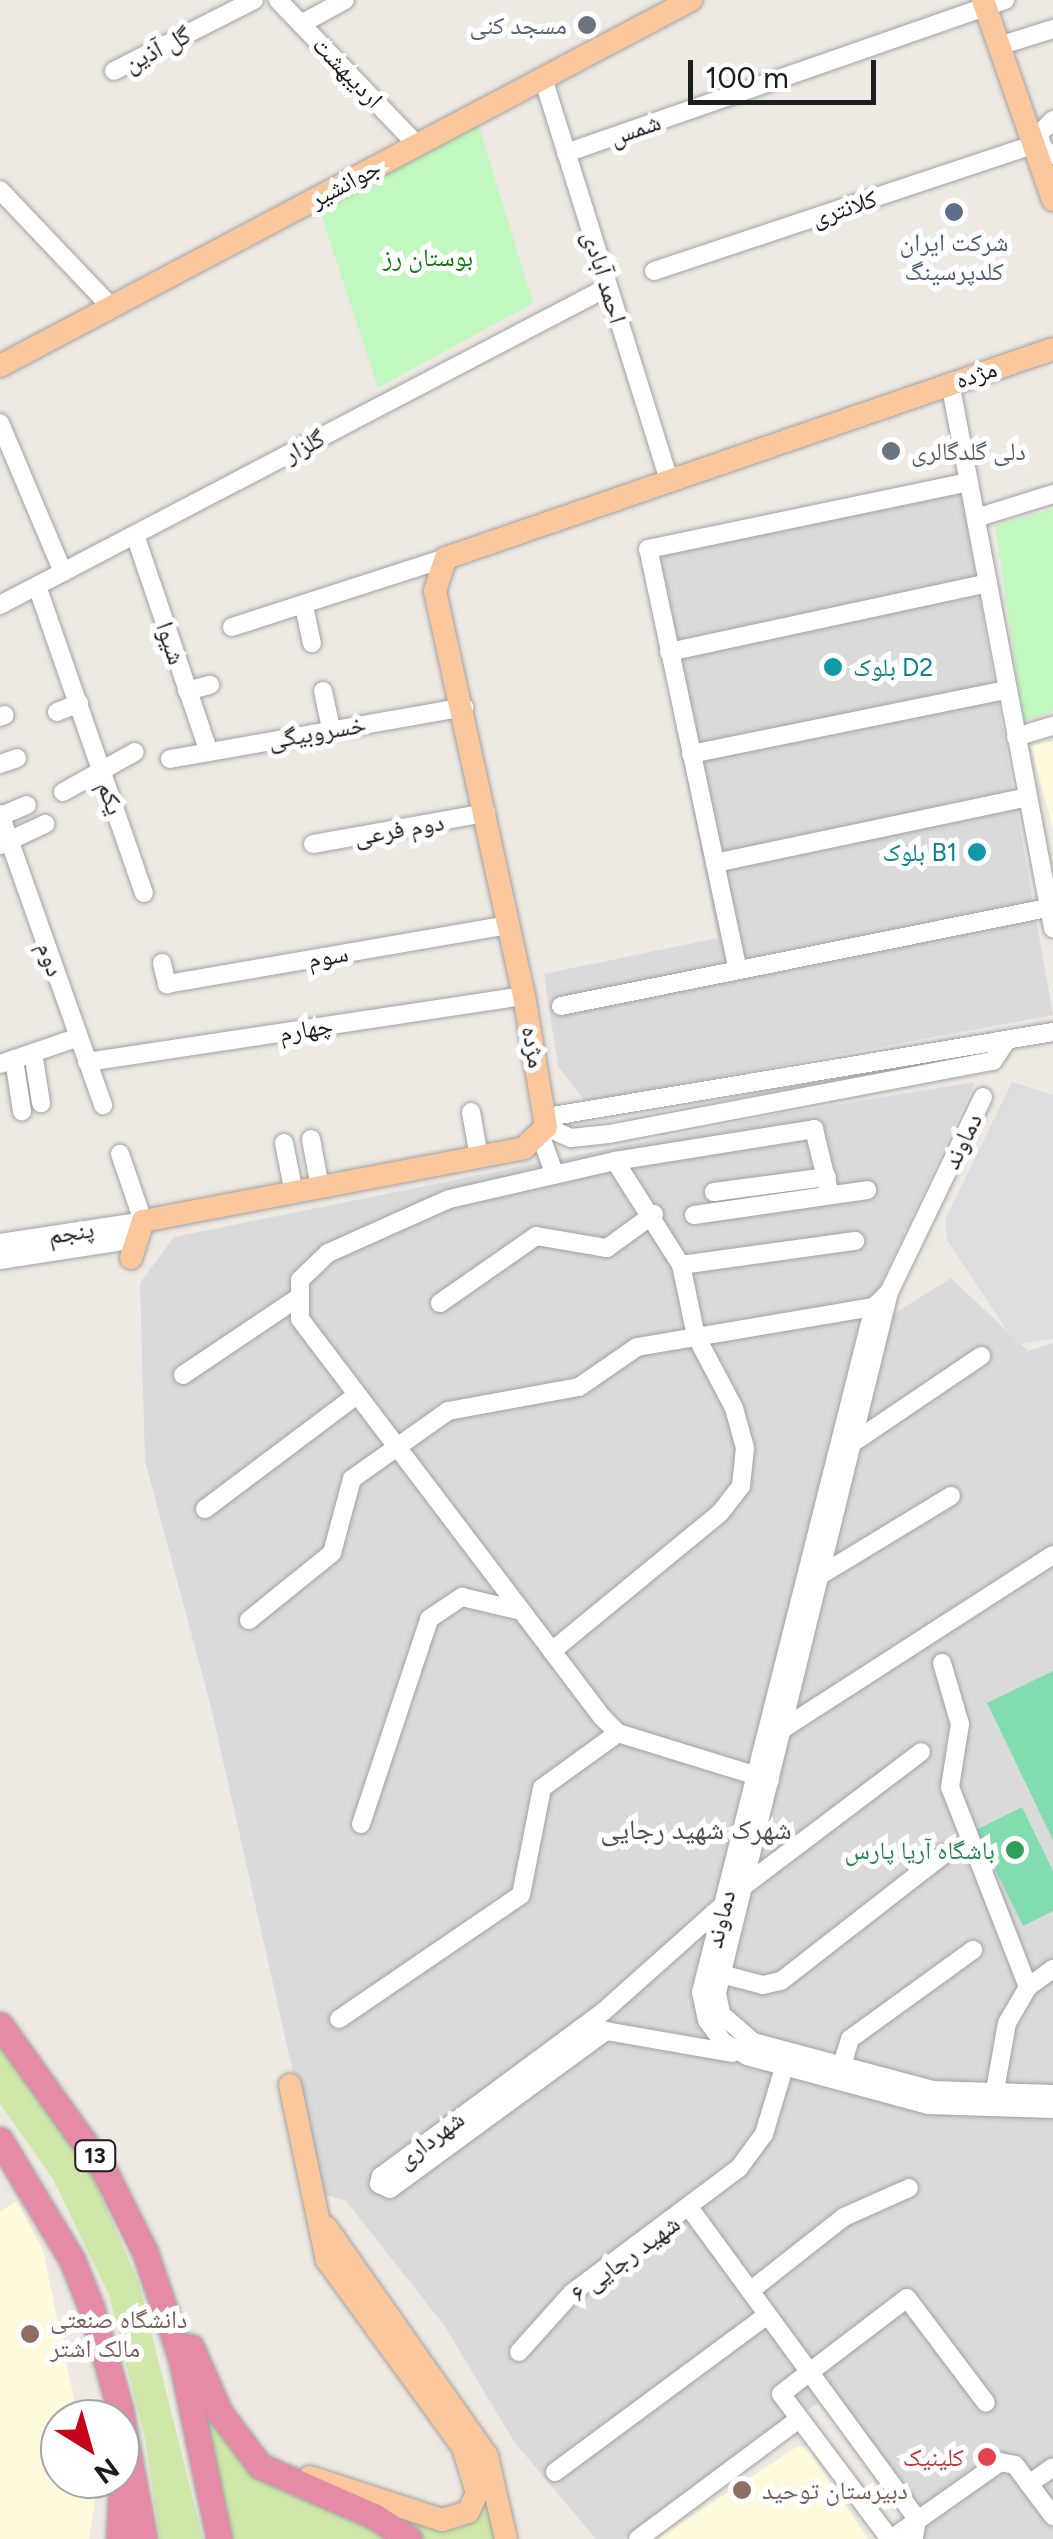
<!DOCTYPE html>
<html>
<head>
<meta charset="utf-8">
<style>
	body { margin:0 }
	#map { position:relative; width:1053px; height:2539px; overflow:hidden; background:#eee9e3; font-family:Figtree,"Noto Naskh Arabic",sans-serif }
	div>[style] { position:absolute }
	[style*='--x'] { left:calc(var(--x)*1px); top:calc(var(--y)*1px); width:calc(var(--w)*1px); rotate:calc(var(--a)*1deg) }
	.residential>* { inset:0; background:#dbdada }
	.education>* { inset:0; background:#fefadb }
	.grass>* { inset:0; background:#cfe8a9 }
	.park>* { inset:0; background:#c1f8bf }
	.pitch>* { inset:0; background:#81dcaf }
	.parking>* { inset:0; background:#ddd }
	.roads { filter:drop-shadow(0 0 2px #a1a1a1) drop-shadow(0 0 2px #a1a1a1) }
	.minor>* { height:18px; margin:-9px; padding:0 9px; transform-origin:9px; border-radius:9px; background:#fff }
	.major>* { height:22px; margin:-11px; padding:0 11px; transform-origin:11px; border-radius:11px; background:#fac69b }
	.highway>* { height:25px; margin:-12.5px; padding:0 12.5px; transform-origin:12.5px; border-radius:12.5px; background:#e58ba6 }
	.dots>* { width:28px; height:28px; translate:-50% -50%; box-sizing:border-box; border:5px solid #fff; border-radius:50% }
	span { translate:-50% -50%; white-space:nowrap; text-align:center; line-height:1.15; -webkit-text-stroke:10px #fff; paint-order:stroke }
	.shield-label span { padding:2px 8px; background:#fff; border:2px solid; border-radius:8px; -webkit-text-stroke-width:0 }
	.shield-label { font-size:22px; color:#1d1d1d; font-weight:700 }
	.worship-label { font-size:25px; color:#5b616d }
	.right { translate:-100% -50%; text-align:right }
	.left { translate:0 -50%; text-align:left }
	.street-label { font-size:25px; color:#1d1d1d }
	.service-label { font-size:25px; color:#4e5e75 }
	.park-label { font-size:25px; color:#10790d }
	.culture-label { font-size:25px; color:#0d838f }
	.leisure-label { font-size:25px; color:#27864d }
	.education-label { font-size:25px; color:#785e54 }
	.health-label { font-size:25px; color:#be3a42 }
	.neighbourhood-label { font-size:28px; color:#505050 }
	.north { position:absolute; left:40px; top:2399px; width:100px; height:100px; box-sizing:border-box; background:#fff; border:2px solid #a5a5a5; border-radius:50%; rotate:143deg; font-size:28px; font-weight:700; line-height:40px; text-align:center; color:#1d1d1d }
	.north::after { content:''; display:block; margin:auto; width:35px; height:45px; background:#c70319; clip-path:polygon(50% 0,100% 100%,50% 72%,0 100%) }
	.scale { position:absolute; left:688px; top:60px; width:188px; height:45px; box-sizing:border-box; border:5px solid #1d1d1d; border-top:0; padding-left:12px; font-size:30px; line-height:35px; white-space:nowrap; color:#1d1d1d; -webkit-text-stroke:8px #fff; paint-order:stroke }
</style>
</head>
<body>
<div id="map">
	<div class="residential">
		<div style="clip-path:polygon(961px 493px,1053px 1015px,585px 1102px,558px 1066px,544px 974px,718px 938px,641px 548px)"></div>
		<div style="clip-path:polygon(975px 1082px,855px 1338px,951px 1278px,1028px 1351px,1053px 1343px,1053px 2539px,921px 2539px,831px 2394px,623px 2539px,596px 2539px,515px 2443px,444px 2325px,346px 2201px,320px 2193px,211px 1707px,145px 1461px,140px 1283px,174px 1237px,779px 1114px)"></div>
	</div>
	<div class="education">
		<div style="clip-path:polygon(1053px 741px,1053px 829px,1031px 746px)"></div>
		<div style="clip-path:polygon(17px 2201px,43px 2250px,78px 2419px,60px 2419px,60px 2479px,98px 2483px,89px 2539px,0 2539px,0 2212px)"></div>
		<div style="clip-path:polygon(798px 2446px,808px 2448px,868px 2539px,657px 2539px)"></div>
	</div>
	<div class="grass">
		<div style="clip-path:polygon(0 2045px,80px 2148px,139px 2283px,203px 2539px,160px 2539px,145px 2439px,109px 2295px,53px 2179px,0 2104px)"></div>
		<div style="clip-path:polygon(186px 2347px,281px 2487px,397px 2539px,228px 2539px)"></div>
		<div style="clip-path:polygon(449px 2408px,502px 2539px,422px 2539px,279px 2470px,458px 2529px,473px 2521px)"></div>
	</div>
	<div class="park">
		<div style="clip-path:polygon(478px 123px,533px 303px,378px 388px,318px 205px)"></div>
		<div style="clip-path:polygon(1053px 509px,1053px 711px,1024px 721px,995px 526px)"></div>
	</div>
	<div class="pitch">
		<div style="clip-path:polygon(1053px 1671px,1053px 1840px,987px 1703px)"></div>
		<div style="clip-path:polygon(1022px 1807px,1053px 1871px,1053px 1911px,1023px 1926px,976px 1830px)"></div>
	</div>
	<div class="parking">
		<div style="clip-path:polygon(1012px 1082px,1053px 1095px,1053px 1339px,1016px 1344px,947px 1240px,945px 1220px)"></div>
	</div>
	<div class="roads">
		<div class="minor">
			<div style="--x:278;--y:0;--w:201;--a:46.2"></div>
			<div style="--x:301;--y:24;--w:50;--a:-28.6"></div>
			<div style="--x:999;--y:46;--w:57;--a:-17.5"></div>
			<div style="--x:114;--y:71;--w:157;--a:-26.9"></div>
			<div style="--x:543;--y:78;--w:417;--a:72.6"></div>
			<div style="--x:1053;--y:120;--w:20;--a:135"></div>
			<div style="--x:1039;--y:134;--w:16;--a:75"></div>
			<div style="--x:1043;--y:149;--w:12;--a:31"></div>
			<div style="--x:566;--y:153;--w:465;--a:-19.2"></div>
			<div style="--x:0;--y:190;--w:161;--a:46.5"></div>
			<div style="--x:654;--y:271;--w:399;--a:-18.4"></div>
			<div style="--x:950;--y:382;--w:556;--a:79.32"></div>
			<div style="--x:0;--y:423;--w:162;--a:67.1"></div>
			<div style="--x:976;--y:518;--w:81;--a:-17.3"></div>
			<div style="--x:135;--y:535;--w:227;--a:71.2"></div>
			<div style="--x:37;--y:586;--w:325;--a:70.8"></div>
			<div style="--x:0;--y:605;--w:686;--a:-27.61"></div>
			<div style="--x:304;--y:606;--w:38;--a:78"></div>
			<div style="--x:232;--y:627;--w:225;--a:-17.9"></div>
			<div style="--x:669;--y:652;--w:322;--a:-12.2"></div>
			<div style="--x:187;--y:691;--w:24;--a:-15"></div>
			<div style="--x:323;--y:691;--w:39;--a:78"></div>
			<div style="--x:57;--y:712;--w:24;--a:-22"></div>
			<div style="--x:0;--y:717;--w:5;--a:-22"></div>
			<div style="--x:1016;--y:737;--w:39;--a:-17"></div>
			<div style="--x:691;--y:754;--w:320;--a:-11.5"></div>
			<div style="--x:170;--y:759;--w:299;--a:-10"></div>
			<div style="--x:0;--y:764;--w:18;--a:-19"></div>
			<div style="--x:63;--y:792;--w:82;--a:-29.1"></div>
			<div style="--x:0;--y:814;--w:309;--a:70.5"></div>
			<div style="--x:1;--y:816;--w:28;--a:-23"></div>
			<div style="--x:313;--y:844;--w:176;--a:-10.2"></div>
			<div style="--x:0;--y:845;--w:50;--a:-25"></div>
			<div style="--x:715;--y:863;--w:319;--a:-11.9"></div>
			<div style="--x:162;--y:963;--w:22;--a:77"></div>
			<div style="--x:167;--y:984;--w:347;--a:-9.8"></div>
			<div style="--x:737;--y:966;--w:426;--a:-102"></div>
			<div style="--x:648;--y:549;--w:328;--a:-11.8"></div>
			<div style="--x:561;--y:1006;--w:497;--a:-11.4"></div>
			<div style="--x:33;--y:1053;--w:51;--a:80.9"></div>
			<div style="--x:14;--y:1059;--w:53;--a:81.3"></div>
			<div style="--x:87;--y:1062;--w:442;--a:-8.6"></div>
			<div style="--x:0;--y:1064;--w:83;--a:-18.9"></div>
			<div style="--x:983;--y:1097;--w:216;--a:115.7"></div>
			<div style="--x:889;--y:1292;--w:21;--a:135"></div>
			<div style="--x:874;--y:1307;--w:707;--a:104.17"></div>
			<div style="--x:701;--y:1992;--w:29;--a:78"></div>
			<div style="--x:707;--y:2020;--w:27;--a:54"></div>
			<div style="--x:723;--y:2042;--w:28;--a:30"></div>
			<div style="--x:747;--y:2056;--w:188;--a:15.1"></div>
			<div style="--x:929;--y:2105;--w:124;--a:1.8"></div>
			<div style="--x:471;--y:1112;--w:46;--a:79.9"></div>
			<div style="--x:547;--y:1117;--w:513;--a:-9.54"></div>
			<div style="--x:546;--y:1127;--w:27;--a:24"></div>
			<div style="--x:571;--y:1138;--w:38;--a:-6"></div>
			<div style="--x:609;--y:1134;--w:391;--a:-10.8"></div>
			<div style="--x:993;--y:1061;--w:25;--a:-56"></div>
			<div style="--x:541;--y:1137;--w:40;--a:69.8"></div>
			<div style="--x:311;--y:1139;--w:49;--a:79.4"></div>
			<div style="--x:284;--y:1143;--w:51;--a:78.7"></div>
			<div style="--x:615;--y:1161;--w:202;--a:-9.1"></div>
			<div style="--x:814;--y:1129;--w:68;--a:76.4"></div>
			<div style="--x:714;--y:1192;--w:114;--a:-7.6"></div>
			<div style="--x:694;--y:1215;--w:175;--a:-8.2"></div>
			<div style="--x:0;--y:1243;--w:145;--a:-8.7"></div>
			<div style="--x:143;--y:1221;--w:71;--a:-108.9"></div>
			<div style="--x:0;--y:1260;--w:139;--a:-8.7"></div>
			<div style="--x:681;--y:1265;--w:176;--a:-7.9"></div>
			<div style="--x:889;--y:1292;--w:722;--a:103.79"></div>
			<div style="--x:717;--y:1993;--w:21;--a:79"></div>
			<div style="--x:721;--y:2014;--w:43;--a:41.2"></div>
			<div style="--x:753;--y:2042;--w:186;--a:14.9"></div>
			<div style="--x:933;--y:2090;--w:120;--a:1.9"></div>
			<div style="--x:440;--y:1303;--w:117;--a:-34.9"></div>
			<div style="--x:536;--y:1236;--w:72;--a:9.6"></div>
			<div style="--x:607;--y:1248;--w:58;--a:-35.9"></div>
			<div style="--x:183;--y:1375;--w:136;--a:-33.9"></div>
			<div style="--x:857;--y:1440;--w:150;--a:-34.1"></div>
			<div style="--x:205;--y:1509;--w:190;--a:-36.9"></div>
			<div style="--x:816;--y:1578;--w:158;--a:-31.3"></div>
			<div style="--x:249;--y:1620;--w:107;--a:-38.9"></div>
			<div style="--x:332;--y:1553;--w:77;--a:-74.9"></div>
			<div style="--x:352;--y:1479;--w:118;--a:-35.3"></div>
			<div style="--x:448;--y:1411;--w:133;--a:-10.4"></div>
			<div style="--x:579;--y:1387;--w:70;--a:-34.6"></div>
			<div style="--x:637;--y:1347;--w:240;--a:-9.6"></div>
			<div style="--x:552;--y:1651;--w:217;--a:-39.4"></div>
			<div style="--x:720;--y:1513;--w:34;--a:-52"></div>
			<div style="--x:741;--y:1486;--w:38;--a:-84"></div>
			<div style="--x:745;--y:1448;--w:41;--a:-105.4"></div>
			<div style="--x:734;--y:1408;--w:81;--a:-117.8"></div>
			<div style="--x:696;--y:1336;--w:73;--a:-101.9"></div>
			<div style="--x:681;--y:1265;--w:123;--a:-122.4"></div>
			<div style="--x:615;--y:1161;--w:170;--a:167.1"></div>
			<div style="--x:449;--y:1199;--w:133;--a:155.9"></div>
			<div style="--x:328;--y:1253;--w:39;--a:136"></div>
			<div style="--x:300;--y:1280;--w:39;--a:90"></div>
			<div style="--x:300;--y:1319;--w:417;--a:52.8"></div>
			<div style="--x:552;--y:1651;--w:83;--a:52.9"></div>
			<div style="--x:602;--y:1717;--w:23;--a:45"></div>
			<div style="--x:618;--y:1733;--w:159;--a:17.2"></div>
			<div style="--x:942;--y:1663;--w:64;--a:73.6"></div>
			<div style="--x:960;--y:1724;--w:64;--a:99"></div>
			<div style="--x:950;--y:1787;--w:215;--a:68.7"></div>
			<div style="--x:778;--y:1732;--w:327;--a:-32.8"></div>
			<div style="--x:361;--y:1824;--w:216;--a:-71.6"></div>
			<div style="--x:429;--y:1619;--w:40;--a:-34"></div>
			<div style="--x:462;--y:1597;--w:61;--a:13.3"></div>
			<div style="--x:744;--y:1886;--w:222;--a:-37.1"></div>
			<div style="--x:722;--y:1906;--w:159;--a:138.3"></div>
			<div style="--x:603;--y:2012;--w:276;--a:143.5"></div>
			<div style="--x:381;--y:2176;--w:8;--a:104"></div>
			<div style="--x:379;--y:2184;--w:12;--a:24"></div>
			<div style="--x:390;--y:2189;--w:268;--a:-36.2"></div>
			<div style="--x:606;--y:2031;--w:128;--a:9.9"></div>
			<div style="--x:721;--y:1974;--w:43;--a:14.7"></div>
			<div style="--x:763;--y:1985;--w:18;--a:-13"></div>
			<div style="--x:781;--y:1981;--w:207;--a:-37.9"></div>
			<div style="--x:339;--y:2019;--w:220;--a:-34.3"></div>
			<div style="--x:521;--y:1895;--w:109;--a:-78.9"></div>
			<div style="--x:542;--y:1788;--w:94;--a:-35.9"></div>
			<div style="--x:839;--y:2075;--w:38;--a:-73"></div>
			<div style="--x:850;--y:2039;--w:152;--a:-35.9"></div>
			<div style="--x:994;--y:2096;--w:74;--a:-79.9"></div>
			<div style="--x:1007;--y:2023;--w:42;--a:-59.7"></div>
			<div style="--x:1028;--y:1987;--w:31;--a:-36"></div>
			<div style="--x:691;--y:2210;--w:383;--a:53.8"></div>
			<div style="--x:917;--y:2519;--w:20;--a:99"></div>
			<div style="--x:750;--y:2291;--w:120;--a:-38.2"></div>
			<div style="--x:844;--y:2217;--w:71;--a:-24"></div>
			<div style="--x:519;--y:2352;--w:79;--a:-48.1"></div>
			<div style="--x:572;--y:2293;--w:209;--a:-36.8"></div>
			<div style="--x:739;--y:2168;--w:42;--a:-53.7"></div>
			<div style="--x:764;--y:2134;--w:79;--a:-73.2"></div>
			<div style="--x:555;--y:2472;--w:264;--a:-36.5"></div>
			<div style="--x:1029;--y:2484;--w:29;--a:-35"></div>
			<div style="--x:638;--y:2539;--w:201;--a:-36.7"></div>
			<div style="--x:890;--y:2539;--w:181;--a:-126.9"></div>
			<div style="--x:781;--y:2394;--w:158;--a:-37.3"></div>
			<div style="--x:907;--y:2298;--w:131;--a:53"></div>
			<div style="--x:891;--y:2539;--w:133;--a:-35.2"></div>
			<div style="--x:1000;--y:2462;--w:15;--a:11"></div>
			<div style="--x:1015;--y:2465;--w:64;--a:53.3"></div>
		</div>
		<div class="major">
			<div style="--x:983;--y:0;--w:212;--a:70.7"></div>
			<div style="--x:0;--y:366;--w:782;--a:-27.91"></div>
			<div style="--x:131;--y:1258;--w:39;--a:-72"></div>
			<div style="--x:143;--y:1221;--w:388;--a:-10.8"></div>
			<div style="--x:524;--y:1148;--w:30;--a:-44"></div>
			<div style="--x:546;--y:1127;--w:133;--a:-99.5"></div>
			<div style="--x:524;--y:996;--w:415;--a:-102.4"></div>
			<div style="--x:435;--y:591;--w:35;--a:-72"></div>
			<div style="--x:446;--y:558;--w:642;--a:-19"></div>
			<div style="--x:290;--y:2085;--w:179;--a:78.1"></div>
			<div style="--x:327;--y:2260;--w:231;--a:54"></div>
			<div style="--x:463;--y:2447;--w:48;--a:73.1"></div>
			<div style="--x:477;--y:2493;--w:21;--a:115"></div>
			<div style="--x:468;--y:2512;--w:27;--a:163"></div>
			<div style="--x:442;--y:2520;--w:139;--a:-162"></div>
			<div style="--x:326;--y:2227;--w:280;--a:54.9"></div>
			<div style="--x:487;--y:2456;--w:85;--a:77.1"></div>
		</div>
		<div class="highway">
			<div style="--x:0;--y:2025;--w:178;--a:54.4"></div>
			<div style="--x:104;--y:2170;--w:92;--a:63.4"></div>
			<div style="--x:145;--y:2252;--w:112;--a:71.2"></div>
			<div style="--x:181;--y:2358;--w:185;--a:78.1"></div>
			<div style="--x:0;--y:2140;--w:140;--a:59"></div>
			<div style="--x:72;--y:2260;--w:51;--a:68"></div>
			<div style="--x:91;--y:2307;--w:106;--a:74.1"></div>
			<div style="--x:120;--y:2409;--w:132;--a:79.5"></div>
			<div style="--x:191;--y:2347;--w:72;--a:66.3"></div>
			<div style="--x:220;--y:2413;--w:66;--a:53"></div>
			<div style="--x:260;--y:2466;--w:124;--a:23.7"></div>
			<div style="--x:374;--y:2516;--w:42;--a:33.3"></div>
			<div style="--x:119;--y:2539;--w:65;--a:-87.4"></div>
		</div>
	</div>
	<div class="dots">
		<div style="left:587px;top:25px;background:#6b7280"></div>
		<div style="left:954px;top:212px;background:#5c6f8a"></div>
		<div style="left:891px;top:451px;background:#6b7280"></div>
		<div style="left:833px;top:667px;background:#0f9aa8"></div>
		<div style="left:977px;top:852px;background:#0f9aa8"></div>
		<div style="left:1015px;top:1850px;background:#2e9e5b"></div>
		<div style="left:30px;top:2334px;background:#8d6e63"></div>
		<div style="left:987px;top:2457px;background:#e0444e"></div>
		<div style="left:742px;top:2490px;background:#8d6e63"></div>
	</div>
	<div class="shield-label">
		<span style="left:95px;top:2156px">13</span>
	</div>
	<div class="worship-label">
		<span class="right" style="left:567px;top:25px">مسجد کنی</span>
		<span class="left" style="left:911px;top:451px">دلی گلدگالری</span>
	</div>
	<div class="street-label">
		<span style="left:157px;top:49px;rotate:-27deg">گل آذین</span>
		<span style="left:348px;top:72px;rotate:46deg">اردیبهشت</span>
		<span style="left:635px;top:129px;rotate:-19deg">شمس</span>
		<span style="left:345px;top:183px;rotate:-28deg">جوانشیر</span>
		<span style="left:844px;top:208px;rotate:-18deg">کلانتری</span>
		<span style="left:605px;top:277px;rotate:73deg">احمد آبادی</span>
		<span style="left:976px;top:374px;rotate:-18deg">مژده</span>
		<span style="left:304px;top:446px;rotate:-28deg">گلزار</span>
		<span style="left:171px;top:643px;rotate:71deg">شیوا</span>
		<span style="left:317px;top:732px;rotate:-10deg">خسروبیگی</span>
		<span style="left:111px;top:798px;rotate:71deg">یکم</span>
		<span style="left:399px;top:829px;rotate:-10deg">دوم فرعی</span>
		<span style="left:328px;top:956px;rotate:-10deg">سوم</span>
		<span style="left:51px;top:959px;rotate:71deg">دوم</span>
		<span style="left:306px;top:1029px;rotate:-9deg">چهارم</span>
		<span style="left:534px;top:1047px;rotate:80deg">مژده</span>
		<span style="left:962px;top:1141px;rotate:-64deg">دماوند</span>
		<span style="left:71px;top:1232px;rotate:-9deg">پنجم</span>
		<span style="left:720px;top:1919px;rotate:-76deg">دماوند</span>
		<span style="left:430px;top:2139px;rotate:-37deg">شهرداری</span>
		<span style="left:625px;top:2258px;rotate:-36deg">شهید رجایی ۶</span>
	</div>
	<div class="service-label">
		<span style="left:954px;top:257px">شرکت ایران<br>کلدپرسینگ</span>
	</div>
	<div class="park-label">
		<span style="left:428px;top:257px">بوستان رز</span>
	</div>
	<div class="culture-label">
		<span class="left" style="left:853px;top:667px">بلوک D2</span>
		<span class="right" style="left:957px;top:852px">بلوک B1</span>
	</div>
	<div class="leisure-label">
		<span class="right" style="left:995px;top:1850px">باشگاه آریا پارس</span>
	</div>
	<div class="education-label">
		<span class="left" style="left:50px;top:2334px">دانشگاه صنعتی<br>مالک اشتر</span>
		<span class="left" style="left:762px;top:2490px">دبیرستان توحید</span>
	</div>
	<div class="health-label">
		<span class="right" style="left:964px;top:2457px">کلینیک</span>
	</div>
	<div class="neighbourhood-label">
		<span style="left:696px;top:1829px">شهرک شهید رجایی</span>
	</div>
	<div class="north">N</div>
	<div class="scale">100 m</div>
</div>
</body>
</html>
